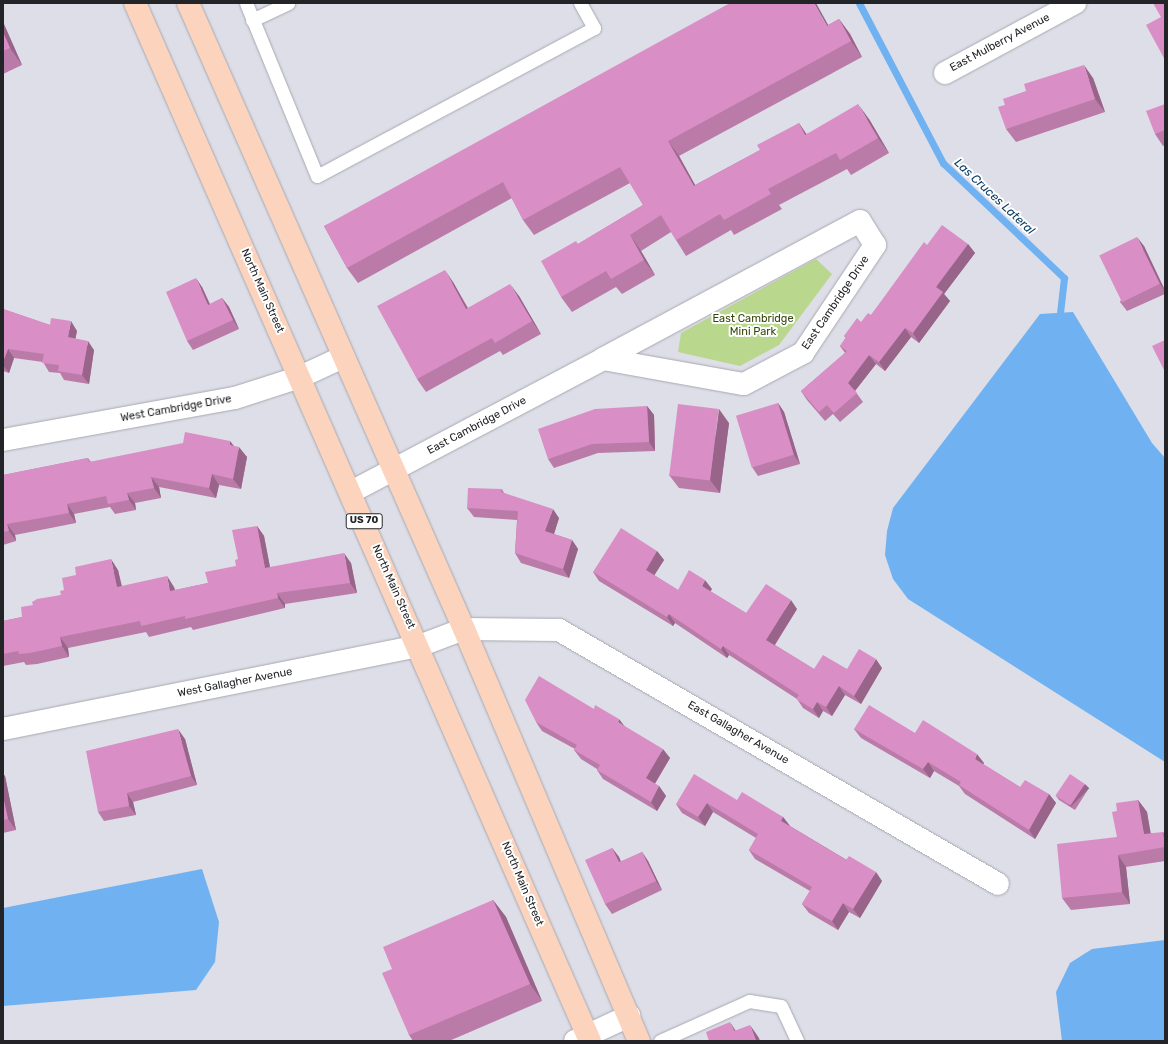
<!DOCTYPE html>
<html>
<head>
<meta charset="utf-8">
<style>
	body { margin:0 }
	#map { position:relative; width:1168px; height:1044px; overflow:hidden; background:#dddee7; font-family:Rubik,sans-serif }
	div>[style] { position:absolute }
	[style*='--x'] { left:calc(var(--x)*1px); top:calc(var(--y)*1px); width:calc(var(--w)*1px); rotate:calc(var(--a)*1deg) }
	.green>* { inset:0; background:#bad78e }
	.water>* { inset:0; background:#70b2f1 }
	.stream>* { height:7px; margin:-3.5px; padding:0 3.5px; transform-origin:3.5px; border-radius:3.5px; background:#70b2f1 }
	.roads { filter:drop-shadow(0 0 1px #a7a8b1) drop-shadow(0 0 1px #a7a8b1) }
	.lane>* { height:13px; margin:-6.5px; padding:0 6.5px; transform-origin:6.5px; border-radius:6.5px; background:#fff }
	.street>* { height:22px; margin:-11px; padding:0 11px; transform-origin:11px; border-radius:11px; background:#fff }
	.primary>* { height:22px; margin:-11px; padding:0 11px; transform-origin:11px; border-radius:11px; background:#fcd3bc }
	.wall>* { inset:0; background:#bb7ba9 }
	.shaded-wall>* { inset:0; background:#98648a; transform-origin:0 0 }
	.building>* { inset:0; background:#d98fc5; transform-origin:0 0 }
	span { translate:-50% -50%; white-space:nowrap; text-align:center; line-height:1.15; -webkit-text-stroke:4px #fff; paint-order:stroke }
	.shield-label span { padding:1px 3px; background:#fff; border:1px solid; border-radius:3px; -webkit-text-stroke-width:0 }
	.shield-label { font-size:10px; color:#232427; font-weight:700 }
	.street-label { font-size:11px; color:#232427 }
	.park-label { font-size:11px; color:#34470a }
	.water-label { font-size:12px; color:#0c3d65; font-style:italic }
	.frame { position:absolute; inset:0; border:4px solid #232427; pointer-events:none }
</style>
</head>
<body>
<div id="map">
	<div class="green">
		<div style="clip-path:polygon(816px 259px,832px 274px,779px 345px,740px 366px,678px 352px,681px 333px)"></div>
	</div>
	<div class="water">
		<div style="clip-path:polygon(1073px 312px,1152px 443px,1165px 458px,1165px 762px,908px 599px,893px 579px,885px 555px,887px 531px,893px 508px,1040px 314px)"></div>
		<div style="clip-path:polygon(202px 869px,219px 922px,215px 962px,196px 990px,3px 1006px,3px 908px)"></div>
		<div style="clip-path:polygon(1165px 940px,1165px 1041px,1062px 1041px,1056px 992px,1070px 963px,1092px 949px)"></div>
	</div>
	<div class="stream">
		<div style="--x:859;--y:3;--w:181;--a:62.3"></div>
		<div style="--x:943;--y:163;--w:167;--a:43.5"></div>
		<div style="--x:1064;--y:278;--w:44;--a:96.5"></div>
	</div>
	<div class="roads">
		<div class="lane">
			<div style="--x:246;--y:3;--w:187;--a:67.7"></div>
			<div style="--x:317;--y:176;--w:314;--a:-28.1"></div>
			<div style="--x:594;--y:28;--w:29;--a:-119"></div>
			<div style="--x:252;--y:20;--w:40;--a:-25"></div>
			<div style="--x:660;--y:1041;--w:98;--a:-24.2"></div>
			<div style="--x:749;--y:1001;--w:32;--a:9"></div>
			<div style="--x:781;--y:1006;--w:38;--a:65"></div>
		</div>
		<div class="street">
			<div style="--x:945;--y:73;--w:148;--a:-28.3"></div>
			<div style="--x:3;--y:440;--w:236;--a:-10.3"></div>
			<div style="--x:235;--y:398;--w:68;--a:-17.9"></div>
			<div style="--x:300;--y:377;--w:47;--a:-24.9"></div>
			<div style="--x:351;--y:492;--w:285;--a:-27.8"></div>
			<div style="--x:603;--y:359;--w:143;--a:10.1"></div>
			<div style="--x:744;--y:384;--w:67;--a:-27.7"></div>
			<div style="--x:803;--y:353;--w:130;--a:-56.3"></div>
			<div style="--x:875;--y:245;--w:28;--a:-122"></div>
			<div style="--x:860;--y:221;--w:292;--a:151.8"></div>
			<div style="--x:3;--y:729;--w:424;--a:-11.3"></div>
			<div style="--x:419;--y:646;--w:48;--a:-20.7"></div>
			<div style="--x:464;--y:629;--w:95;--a:0.6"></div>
			<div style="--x:559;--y:630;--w:507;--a:30.05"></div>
			<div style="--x:575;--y:1041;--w:60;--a:-24.8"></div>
		</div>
		<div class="primary">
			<div style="--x:135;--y:3;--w:1133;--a:66.33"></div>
			<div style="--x:188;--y:3;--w:684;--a:66.21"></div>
			<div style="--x:464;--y:629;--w:448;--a:67"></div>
		</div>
	</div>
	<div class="wall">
		<div style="clip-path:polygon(839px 19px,850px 34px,862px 57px,679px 156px,695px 185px,760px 150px,799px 123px,806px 134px,869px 119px,889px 153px,851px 175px,847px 169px,779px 205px,782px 209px,734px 235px,731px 230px,686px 256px,671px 232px,641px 251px,655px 275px,622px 294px,616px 287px,572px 312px,561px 297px,578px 244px,643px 205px,630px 183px,534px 235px,523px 220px,512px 198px,358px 283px,347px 268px,324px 226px,828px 25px)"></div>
		<div style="clip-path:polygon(3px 22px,22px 65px,3px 74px)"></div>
		<div style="clip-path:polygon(1093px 78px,1105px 112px,1016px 142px,1006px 129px)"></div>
		<div style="clip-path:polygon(1165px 104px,1165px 145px,1163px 146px,1155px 134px)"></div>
		<div style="clip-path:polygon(968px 244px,975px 253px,944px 294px,950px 301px,919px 343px,911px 337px,885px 371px,876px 364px,855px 391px,863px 402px,840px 422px,833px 414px,825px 421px,807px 400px,801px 391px,845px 353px,840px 346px,846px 338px,844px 336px,871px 315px,927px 245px)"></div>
		<div style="clip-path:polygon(1144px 246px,1165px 290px,1165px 294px,1127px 311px,1120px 302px)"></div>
		<div style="clip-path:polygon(453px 282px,468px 308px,519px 296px,541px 334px,503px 355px,500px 351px,426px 392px,417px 379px)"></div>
		<div style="clip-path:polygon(202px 287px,210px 304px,222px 298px,229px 307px,239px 329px,193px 350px,187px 341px)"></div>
		<div style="clip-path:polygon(3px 309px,50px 325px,77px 331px,75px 339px,94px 350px,89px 384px,64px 380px,60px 373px,49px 372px,43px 362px,14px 358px,9px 373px,3px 371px)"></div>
		<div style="clip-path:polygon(778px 403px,784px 412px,800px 464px,758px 476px,752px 467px)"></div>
		<div style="clip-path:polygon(647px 406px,654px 415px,655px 451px,598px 453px,554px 468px,548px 459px)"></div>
		<div style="clip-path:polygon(729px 423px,720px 493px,679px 488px,669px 475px)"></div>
		<div style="clip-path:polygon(234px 446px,247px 457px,241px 489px,219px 485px,216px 498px,159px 487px,161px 498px,135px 503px,136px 510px,115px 514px,110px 507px,74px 514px,76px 523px,15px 535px,16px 541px,3px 545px,3px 475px,88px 458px,91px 462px)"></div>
		<div style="clip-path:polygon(502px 489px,504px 493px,559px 518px,554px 534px,572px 540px,578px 549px,569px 578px,521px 563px,515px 553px,517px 520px,474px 517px,467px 508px)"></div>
		<div style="clip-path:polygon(257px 526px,264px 536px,270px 567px,351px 563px,357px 593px,285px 604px,285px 608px,193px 630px,191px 627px,149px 637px,146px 632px,68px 648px,69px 657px,37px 664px,26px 665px,24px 662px,3px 666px,3px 621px,22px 617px,33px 605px,61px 595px,64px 590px,118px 570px,122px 586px,174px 587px,175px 590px,208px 583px,236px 566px,238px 559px)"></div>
		<div style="clip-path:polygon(657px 551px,664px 560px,654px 575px,678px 590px,712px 589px,710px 591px,746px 613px,797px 609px,775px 645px,814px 669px,847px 669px,882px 668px,861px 704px,845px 695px,832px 716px,823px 711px,819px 718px,803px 708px,797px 699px,729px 655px,727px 658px,675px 623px,673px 626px,599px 581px,593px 572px)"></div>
		<div style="clip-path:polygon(594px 709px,624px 726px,670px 758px,655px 784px,659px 786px,666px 796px,657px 811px,603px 779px,597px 770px,597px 769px,581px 759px,574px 750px,575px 749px,542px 731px,536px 722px)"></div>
		<div style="clip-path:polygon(854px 729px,915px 733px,984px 763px,983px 764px,1020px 787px,1049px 794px,1056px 803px,1035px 839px,965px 794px,959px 786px,934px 771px,930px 778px,861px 738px)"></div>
		<div style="clip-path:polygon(185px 739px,197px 785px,133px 802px,136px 815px,104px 821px,98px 812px)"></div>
		<div style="clip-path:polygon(3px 774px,5px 776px,16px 830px,3px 833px)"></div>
		<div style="clip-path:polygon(1089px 788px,1075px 810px,1059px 800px,1056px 796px)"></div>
		<div style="clip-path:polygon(737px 800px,783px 817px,790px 826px,882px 881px,860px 918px,849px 912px,838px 930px,809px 913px,802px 904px,810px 891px,755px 859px,749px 850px,756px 838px,713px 812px,705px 826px,682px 813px,676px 804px)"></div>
		<div style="clip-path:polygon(1138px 800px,1147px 812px,1150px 833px,1165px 834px,1165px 861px,1126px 867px,1130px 904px,1071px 910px,1062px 898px,1117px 837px,1117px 811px)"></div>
		<div style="clip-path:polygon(612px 848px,619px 857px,621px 862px,642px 852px,648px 861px,662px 890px,612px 914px,605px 904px)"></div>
		<div style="clip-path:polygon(493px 900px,506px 917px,542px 1001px,449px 1041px,413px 1041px,409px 1035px,392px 969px)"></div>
	</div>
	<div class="shaded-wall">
		<div style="clip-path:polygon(814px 3px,816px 3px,837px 41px,827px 26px)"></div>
		<div style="clip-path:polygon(839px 19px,850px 34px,862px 57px,851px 41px)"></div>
		<div style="clip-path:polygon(3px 22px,22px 65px,10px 48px,3px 32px)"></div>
		<div style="clip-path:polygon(1084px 65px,1093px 78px,1105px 112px,1095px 99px)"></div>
		<div style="clip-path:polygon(858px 104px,869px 119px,889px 153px,878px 138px)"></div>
		<div style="clip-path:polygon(799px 123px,809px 138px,805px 135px)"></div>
		<div style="clip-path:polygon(668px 141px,679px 156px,704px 201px,694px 186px)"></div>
		<div style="clip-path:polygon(630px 235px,641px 251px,655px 275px,644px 260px)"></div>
		<div style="clip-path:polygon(1137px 237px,1144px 246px,1165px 291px,1160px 284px)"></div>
		<div style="clip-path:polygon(968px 244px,975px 253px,944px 294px,950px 301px,919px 343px,913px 333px,936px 287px)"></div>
		<div style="clip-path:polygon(445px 270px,453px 282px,475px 322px,466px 309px)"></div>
		<div style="clip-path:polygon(196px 278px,202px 287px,214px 314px,208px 305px)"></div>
		<div style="clip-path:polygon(510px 284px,519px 296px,541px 334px,532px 321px)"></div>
		<div style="clip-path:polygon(222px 298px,229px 307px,239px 329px,233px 320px)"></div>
		<div style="clip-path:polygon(71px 321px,77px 331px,74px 346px,68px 337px)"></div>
		<div style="clip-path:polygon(905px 328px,911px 337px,885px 371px,879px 362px)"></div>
		<div style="clip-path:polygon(88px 341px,94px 350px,89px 384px,82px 375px)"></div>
		<div style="clip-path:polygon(8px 349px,14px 358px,9px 373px,3px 365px,3px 362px)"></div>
		<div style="clip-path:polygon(869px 355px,876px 364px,854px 392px,848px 383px)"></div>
		<div style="clip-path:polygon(778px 403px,784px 412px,800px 464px,794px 455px)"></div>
		<div style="clip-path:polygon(647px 406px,654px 415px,655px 451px,649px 442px)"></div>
		<div style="clip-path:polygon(719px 409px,729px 423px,720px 493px,710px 480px)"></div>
		<div style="clip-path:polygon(230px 441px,238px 451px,230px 445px)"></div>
		<div style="clip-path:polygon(239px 447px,247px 457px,241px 489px,233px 479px)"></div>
		<div style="clip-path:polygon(212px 474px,219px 485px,216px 498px,209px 488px)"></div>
		<div style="clip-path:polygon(151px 477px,159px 487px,161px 498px,154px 488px)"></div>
		<div style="clip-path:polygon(127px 493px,135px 503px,136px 510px,129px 500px)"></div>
		<div style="clip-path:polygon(67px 504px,74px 514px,76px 523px,69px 513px)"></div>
		<div style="clip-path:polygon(553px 509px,559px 518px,552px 540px,545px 531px)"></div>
		<div style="clip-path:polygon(7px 524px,15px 535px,16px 541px,9px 531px)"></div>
		<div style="clip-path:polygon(257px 526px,264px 536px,272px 578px,265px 568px)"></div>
		<div style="clip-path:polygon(572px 540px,578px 549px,569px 578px,563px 569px)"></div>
		<div style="clip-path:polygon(657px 551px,664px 560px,652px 579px,646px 570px)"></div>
		<div style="clip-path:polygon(344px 553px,351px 563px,357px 593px,350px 583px)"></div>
		<div style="clip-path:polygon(111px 559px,118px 570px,124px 598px,117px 587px)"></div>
		<div style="clip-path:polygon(167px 576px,174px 587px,178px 602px,170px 591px)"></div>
		<div style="clip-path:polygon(705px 580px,712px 589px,708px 595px,702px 586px)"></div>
		<div style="clip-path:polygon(277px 593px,285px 604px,285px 608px,278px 598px)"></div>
		<div style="clip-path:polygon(791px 600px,797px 609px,772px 649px,766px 640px)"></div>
		<div style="clip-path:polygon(669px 614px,675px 623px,673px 626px,667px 617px)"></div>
		<div style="clip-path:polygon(60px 637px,68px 648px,69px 657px,62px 646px)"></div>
		<div style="clip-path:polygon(723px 646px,729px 655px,727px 658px,721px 649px)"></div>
		<div style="clip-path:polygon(876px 659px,882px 668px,861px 704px,854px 696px)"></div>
		<div style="clip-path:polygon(839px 686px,845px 695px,832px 716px,826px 707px)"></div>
		<div style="clip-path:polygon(817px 702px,823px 711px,819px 718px,813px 709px)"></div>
		<div style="clip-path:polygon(619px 719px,626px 728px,618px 722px)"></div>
		<div style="clip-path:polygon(178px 729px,185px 739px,197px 785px,191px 776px)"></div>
		<div style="clip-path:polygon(663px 749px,670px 758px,652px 788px,646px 778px)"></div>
		<div style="clip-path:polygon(977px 754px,984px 763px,981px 768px,975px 759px)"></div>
		<div style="clip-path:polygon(928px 762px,934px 771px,930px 778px,923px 769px)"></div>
		<div style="clip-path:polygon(3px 774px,5px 776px,16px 830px,8px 819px,3px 796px)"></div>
		<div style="left:1085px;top:784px;width:6px;height:26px;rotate:45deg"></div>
		<div style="clip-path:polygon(659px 786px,666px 796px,657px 811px,651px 802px)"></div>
		<div style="clip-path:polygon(127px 793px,133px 802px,136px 815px,129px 806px)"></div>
		<div style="clip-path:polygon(1049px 794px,1056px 803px,1035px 839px,1029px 830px)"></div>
		<div style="clip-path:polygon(1138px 800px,1147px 812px,1153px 846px,1144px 834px)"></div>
		<div style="clip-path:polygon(707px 803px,713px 812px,705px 826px,698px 817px)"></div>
		<div style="clip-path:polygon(783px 817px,790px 826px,781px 821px)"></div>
		<div style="clip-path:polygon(1163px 832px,1165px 834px,1165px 844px)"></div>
		<div style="clip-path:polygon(612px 848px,619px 857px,625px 872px,619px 862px)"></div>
		<div style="clip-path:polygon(642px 852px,648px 861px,662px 890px,656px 881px)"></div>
		<div style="clip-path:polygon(1118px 855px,1126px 867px,1130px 904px,1122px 892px)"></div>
		<div style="clip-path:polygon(876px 872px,882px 881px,860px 918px,853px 909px)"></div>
		<div style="clip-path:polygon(493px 900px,506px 917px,542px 1001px,530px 984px)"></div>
		<div style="clip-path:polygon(843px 903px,849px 912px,838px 930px,832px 921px)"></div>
		<div style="clip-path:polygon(730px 1022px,739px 1036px,734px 1031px)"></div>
		<div style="clip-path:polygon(750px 1025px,759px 1038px,760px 1041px,756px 1041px)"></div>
	</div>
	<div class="building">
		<div style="clip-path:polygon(730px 3px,814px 3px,827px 26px,839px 19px,851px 41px,668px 141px,694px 186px,760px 150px,757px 145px,799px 123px,805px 135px,858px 104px,878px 138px,840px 160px,836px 153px,768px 189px,771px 194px,724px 220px,720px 214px,676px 240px,661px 215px,630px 235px,644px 260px,611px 279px,606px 271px,561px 297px,541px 261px,576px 241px,578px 244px,643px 205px,620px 167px,523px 220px,503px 182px,347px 268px,324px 226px)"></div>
		<div style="clip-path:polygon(1153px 3px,1165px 3px,1165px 60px,1146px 25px,1161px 17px)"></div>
		<div style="clip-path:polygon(3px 32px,10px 48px,3px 51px)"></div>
		<div style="clip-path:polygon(1084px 65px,1095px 99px,1006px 129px,998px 107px,1005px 105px,1003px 99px,1026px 91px,1024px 84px)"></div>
		<div style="clip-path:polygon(1165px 104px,1165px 130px,1155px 134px,1146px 111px)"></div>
		<div style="clip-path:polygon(942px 225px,968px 244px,936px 287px,943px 292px,913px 333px,905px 328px,879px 362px,869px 355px,848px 383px,857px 393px,834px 413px,827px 405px,819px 412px,801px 391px,847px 351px,840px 346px,846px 337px,844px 336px,857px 318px,861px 322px,868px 313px,871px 315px,924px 242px,927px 245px)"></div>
		<div style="left:1137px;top:237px;width:52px;height:42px;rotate:64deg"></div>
		<div style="clip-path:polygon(445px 270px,466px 309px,510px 284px,532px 321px,495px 343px,492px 338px,417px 379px,377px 306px)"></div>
		<div style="clip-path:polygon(196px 278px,208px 305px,222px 298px,233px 320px,187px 341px,166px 292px)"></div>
		<div style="clip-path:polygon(3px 309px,50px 325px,51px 318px,71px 321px,68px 337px,88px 341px,82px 375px,58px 371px,59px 365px,42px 363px,44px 354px,8px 349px,3px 362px)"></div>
		<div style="clip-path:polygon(1165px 340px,1165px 369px,1164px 370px,1152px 346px)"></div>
		<div style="left:778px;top:403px;width:54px;height:44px;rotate:73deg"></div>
		<div style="left:678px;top:404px;width:41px;height:72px;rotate:7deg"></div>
		<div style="clip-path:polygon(647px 406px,649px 442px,592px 444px,548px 459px,538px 429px,595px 409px)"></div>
		<div style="clip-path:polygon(185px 432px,230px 441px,230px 445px,239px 447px,233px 479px,212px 474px,209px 488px,151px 477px,154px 488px,127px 493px,129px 500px,108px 504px,106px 496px,67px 504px,69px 513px,7px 524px,9px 531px,3px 532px,3px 475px,88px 458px,89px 462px,183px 443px)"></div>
		<div style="clip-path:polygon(468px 488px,502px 489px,501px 492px,553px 509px,545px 531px,572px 540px,563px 569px,515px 553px,518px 511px,467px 508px)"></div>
		<div style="clip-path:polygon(257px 526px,265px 568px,344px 553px,350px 583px,277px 593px,278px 598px,185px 619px,185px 616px,141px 626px,140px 621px,60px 637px,62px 646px,30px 653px,19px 654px,18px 651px,3px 654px,3px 621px,22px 617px,21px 607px,33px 605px,32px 602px,37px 599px,61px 595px,60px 591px,64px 590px,62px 578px,76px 575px,75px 567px,111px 559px,117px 587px,167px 576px,170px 591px,208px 583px,205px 572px,236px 566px,235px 560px,238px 559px,232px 530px)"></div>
		<div style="clip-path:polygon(621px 528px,657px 551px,646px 570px,678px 590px,689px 570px,705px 580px,702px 586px,746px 613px,766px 584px,791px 600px,766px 640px,814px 669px,823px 655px,847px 669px,859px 649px,876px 659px,854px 696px,839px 686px,826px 707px,817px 702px,813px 709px,796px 699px,799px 695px,723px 646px,721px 649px,669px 614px,667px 617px,593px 572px)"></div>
		<div style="clip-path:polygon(539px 676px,594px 709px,595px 705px,619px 719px,618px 722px,663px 749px,646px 778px,659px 786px,651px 802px,597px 770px,600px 765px,574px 750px,577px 745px,536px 722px,525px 700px)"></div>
		<div style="clip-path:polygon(869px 705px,915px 733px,923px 720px,977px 754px,975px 759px,1020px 787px,1025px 780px,1049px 794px,1029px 830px,959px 785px,961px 782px,928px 762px,923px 769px,854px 729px)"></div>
		<div style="clip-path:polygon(178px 729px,191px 776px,127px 793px,129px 806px,98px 812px,86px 751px)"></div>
		<div style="clip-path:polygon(694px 774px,737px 800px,742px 792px,783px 817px,781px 821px,846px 860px,849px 856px,876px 872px,853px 909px,843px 903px,832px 921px,802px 904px,812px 887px,749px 850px,758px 834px,707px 803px,698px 817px,676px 804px)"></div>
		<div style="left:1070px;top:774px;width:18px;height:26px;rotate:34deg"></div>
		<div style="clip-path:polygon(3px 796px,8px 819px,3px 820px)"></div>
		<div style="clip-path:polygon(1138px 800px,1144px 834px,1163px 832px,1165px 847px,1118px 855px,1122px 892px,1062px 898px,1057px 844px,1117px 837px,1112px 812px,1117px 811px,1116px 803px)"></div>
		<div style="clip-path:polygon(612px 848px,619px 862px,642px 852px,656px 881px,605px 904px,585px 860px)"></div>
		<div style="clip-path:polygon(493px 900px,530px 984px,409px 1035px,382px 973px,392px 969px,383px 947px)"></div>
		<div style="clip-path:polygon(730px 1022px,734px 1031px,750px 1025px,756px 1041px,709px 1041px,706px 1032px)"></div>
	</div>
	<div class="shield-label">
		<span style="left:364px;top:521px">US 70</span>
	</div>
	<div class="street-label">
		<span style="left:1000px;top:43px;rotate:-28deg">East Mulberry Avenue</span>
		<span style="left:262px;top:291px;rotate:66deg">North Main Street</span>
		<span style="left:836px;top:303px;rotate:-56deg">East Cambridge Drive</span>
		<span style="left:176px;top:409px;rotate:-10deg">West Cambridge Drive</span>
		<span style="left:477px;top:426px;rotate:-28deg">East Cambridge Drive</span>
		<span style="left:393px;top:587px;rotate:66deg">North Main Street</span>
		<span style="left:235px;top:683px;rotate:-11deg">West Gallagher Avenue</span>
		<span style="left:738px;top:733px;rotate:30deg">East Gallagher Avenue</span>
		<span style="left:522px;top:884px;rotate:67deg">North Main Street</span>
	</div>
	<div class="park-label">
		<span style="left:753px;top:326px">East Cambridge<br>Mini Park</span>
	</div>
	<div class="water-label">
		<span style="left:994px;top:197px;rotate:43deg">Las Cruces Lateral</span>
	</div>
	<div class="frame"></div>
</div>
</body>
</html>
